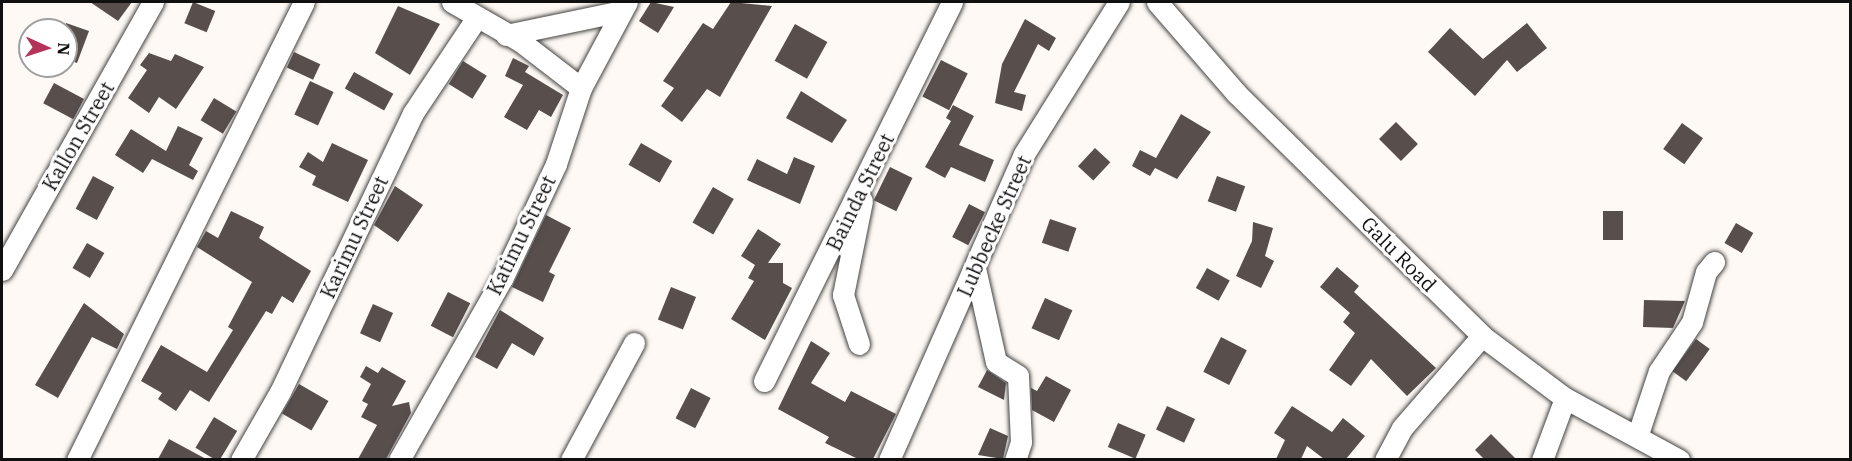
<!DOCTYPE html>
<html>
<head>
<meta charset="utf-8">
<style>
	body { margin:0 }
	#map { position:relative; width:1852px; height:461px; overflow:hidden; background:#fef9f4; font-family:"IBM Plex Serif",serif }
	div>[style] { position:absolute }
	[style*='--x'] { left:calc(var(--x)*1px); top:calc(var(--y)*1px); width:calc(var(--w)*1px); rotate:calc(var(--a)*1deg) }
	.building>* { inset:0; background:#584f4d; transform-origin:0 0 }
	.roads { filter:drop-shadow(0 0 2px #434343) drop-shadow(0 0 2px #434343) }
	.minor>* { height:21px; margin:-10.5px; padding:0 10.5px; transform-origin:10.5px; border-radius:10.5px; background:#fff }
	span { translate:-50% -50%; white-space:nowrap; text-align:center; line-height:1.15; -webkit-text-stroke:6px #fff; paint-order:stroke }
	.street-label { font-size:20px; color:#101010 }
	.frame { position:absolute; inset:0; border:3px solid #101010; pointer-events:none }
	.north { position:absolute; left:18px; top:18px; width:60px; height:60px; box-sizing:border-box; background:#fff; border:2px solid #9f9f9f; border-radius:50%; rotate:93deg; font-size:16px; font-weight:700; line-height:24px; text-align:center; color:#101010 }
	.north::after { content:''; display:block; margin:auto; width:21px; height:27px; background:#b5335a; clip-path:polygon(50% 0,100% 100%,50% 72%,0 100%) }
</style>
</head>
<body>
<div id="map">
	<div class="building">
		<div style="clip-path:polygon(90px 2px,132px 2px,118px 21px)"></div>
		<div style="left:193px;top:2px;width:24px;height:23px;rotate:22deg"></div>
		<div style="clip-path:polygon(651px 2px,674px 7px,658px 33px,639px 21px)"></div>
		<div style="clip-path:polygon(731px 2px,772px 6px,720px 97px,707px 89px,682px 122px,661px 106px,674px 88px,663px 81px,703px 23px,713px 29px)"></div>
		<div style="clip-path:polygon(398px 6px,440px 24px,410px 75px,375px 53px)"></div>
		<div style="clip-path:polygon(1025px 19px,1056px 38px,1049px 51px,1038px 44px,1014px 92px,1026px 95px,1022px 111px,995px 103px,1002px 64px)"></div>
		<div style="clip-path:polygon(66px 23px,89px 31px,77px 63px,66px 59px)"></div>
		<div style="clip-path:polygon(1527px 23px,1547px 48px,1517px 72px,1507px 60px,1475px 96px,1428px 52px,1450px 28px,1483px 59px)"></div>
		<div style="left:795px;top:24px;width:37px;height:42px;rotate:29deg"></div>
		<div style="left:294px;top:52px;width:29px;height:17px;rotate:25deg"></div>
		<div style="clip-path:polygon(149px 53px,171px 61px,175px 54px,204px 67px,176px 109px,159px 97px,149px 113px,128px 98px,147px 70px,140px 65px)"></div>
		<div style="clip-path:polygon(513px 58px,529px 66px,525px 72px,563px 95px,551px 117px,539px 110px,527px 130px,504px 117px,523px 85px,505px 76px)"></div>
		<div style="left:941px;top:60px;width:30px;height:41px;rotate:27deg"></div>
		<div style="left:463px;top:61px;width:28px;height:27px;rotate:32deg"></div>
		<div style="left:354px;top:72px;width:45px;height:19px;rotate:29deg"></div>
		<div style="left:310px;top:81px;width:26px;height:37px;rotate:25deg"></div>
		<div style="left:54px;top:83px;width:34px;height:23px;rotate:28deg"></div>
		<div style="clip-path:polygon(801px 91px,847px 120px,832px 143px,786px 118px)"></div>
		<div style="left:214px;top:98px;width:26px;height:26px;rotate:31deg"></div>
		<div style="clip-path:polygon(953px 105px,974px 116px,959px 145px,994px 160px,985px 182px,951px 167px,945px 178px,925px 167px,951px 121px,946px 118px)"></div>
		<div style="clip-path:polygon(1181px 114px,1211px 132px,1177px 179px,1155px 168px,1150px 176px,1132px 166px,1140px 150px,1156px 158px)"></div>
		<div style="left:1396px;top:122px;width:31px;height:24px;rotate:45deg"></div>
		<div style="left:1682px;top:123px;width:26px;height:32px;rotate:36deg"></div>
		<div style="clip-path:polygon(178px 126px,203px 138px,189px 165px,198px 171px,193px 180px,152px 159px,143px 173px,115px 155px,131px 129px,166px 151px)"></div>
		<div style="clip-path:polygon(332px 143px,368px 160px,348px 202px,312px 185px,316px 176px,299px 167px,308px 152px,323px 162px)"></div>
		<div style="left:641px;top:143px;width:36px;height:25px;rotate:30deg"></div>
		<div style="left:1095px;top:148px;width:21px;height:25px;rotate:43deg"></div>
		<div style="clip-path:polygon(794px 157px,815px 166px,800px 204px,747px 180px,757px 159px,787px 174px)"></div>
		<div style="left:890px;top:167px;width:25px;height:37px;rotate:26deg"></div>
		<div style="left:93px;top:176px;width:24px;height:37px;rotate:28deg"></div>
		<div style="left:1217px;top:176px;width:30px;height:27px;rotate:20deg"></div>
		<div style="clip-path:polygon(395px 186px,423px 205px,398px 242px,374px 225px)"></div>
		<div style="left:713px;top:187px;width:24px;height:41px;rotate:30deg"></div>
		<div style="left:969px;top:204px;width:18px;height:37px;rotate:27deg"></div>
		<div style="clip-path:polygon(231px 211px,264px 227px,259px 238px,311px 271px,293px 303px,282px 296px,272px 314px,266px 311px,209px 402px,190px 390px,176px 411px,158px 399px,162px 393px,141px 381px,161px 345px,207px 372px,233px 330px,228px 327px,252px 282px,197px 247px,206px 231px,218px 238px)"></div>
		<div style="left:1603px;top:211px;width:20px;height:29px"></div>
		<div style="clip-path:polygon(546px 215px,571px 228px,549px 272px,555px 275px,543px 302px,512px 287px)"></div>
		<div style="left:1050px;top:219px;width:28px;height:25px;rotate:19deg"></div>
		<div style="clip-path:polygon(1253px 222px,1273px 228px,1265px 256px,1274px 261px,1261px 288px,1236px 276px,1252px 241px)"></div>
		<div style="left:1736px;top:223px;width:20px;height:23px;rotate:30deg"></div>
		<div style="clip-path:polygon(758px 229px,781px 244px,768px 263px,783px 263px,783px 283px,792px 288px,765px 340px,731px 319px,754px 281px,748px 278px,755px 265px,741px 256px)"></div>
		<div style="left:87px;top:243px;width:20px;height:29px;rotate:30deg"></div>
		<div style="clip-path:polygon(1337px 267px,1359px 286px,1354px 292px,1436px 368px,1407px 396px,1371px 359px,1351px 386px,1329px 370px,1355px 333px,1343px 322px,1350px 313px,1320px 287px)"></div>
		<div style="left:1207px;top:268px;width:26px;height:23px;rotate:29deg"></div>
		<div style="left:671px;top:287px;width:27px;height:35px;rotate:22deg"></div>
		<div style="left:448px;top:292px;width:25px;height:38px;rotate:27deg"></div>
		<div style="left:1045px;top:298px;width:30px;height:33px;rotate:24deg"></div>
		<div style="clip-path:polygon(1644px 300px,1685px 301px,1673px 328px,1643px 327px)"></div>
		<div style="clip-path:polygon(84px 303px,124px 334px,117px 349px,92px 337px,58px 398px,35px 385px)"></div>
		<div style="left:373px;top:304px;width:22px;height:32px;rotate:24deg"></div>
		<div style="clip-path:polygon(500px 310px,544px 338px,534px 356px,512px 343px,497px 369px,475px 357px)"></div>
		<div style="left:1221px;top:337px;width:29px;height:39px;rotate:27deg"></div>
		<div style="left:1696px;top:339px;width:17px;height:40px;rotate:36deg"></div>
		<div style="clip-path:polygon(811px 341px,830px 353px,811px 383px,845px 402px,851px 391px,896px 414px,873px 459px,858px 459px,825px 443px,829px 437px,778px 409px)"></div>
		<div style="clip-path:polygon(366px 366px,378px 373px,382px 367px,406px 381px,392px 406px,409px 402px,411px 413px,386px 459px,358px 459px,377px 425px,361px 417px,368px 404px,362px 401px,371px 384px,360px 377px)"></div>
		<div style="clip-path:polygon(987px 370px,1006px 383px,1004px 400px,978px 387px)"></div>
		<div style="clip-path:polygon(1046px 376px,1071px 390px,1054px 422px,1032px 410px,1031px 388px,1037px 391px)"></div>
		<div style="left:299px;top:384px;width:34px;height:34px;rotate:30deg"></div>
		<div style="left:691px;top:388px;width:22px;height:34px;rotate:27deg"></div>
		<div style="left:1167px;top:406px;width:31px;height:26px;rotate:25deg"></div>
		<div style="clip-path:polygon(1292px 406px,1332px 432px,1343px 418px,1365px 436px,1346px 459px,1324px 459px,1307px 446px,1301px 459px,1276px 459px,1285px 440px,1274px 433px)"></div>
		<div style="left:214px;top:417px;width:27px;height:36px;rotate:31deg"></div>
		<div style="left:1118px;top:423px;width:30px;height:26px;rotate:23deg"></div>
		<div style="clip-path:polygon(990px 428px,1008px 436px,1003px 459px,978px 455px)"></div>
		<div style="clip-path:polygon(1491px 434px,1516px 459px,1484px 459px,1475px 450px)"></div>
		<div style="clip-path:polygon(169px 439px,206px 459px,158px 459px)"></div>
	</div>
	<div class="roads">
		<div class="minor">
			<div style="--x:452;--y:2;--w:78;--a:29.8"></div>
			<div style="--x:520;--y:41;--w:77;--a:37.6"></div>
			<div style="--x:1157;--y:2;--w:121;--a:49"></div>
			<div style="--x:1236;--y:93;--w:346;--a:44.6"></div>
			<div style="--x:1482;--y:336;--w:104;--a:36.8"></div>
			<div style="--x:1565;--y:398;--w:130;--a:28.5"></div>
			<div style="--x:506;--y:35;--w:118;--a:-11.7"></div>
			<div style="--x:975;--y:268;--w:96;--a:77.4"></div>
			<div style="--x:996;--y:362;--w:26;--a:32"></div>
			<div style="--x:1018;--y:376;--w:66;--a:87.4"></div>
			<div style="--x:1021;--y:442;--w:19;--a:108"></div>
			<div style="--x:2;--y:270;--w:308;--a:-60.6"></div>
			<div style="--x:859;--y:344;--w:52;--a:-108.1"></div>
			<div style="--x:843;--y:295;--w:96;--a:-78.6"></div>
			<div style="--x:764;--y:381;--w:423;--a:-63.6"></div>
			<div style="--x:1638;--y:434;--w:66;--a:-71.6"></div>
			<div style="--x:1659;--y:371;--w:59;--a:-56"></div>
			<div style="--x:1692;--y:322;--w:52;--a:-74.4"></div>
			<div style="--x:1706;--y:272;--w:13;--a:-51"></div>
			<div style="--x:77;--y:460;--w:511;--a:-63.64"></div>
			<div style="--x:241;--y:460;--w:78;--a:-60.2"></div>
			<div style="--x:280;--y:392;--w:309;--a:-64.5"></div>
			<div style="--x:413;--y:113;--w:112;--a:-56.3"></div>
			<div style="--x:399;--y:460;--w:208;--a:-60.4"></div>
			<div style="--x:502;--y:279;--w:127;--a:-64.8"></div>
			<div style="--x:556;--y:164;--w:80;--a:-71.8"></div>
			<div style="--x:581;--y:88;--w:98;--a:-61.9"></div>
			<div style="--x:571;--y:460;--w:133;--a:-61.7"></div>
			<div style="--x:889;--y:460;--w:334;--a:-66.2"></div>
			<div style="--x:1024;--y:154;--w:179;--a:-58"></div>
			<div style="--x:1385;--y:460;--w:36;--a:-62"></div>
			<div style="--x:1402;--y:428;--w:122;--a:-49"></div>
			<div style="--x:1542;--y:460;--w:66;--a:-69.6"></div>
		</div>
	</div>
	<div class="street-label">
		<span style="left:78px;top:136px;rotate:-60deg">Kallon Street</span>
		<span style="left:860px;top:192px;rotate:-64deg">Bainda Street</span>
		<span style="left:994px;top:226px;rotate:-66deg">Lubbecke Street</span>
		<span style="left:521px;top:235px;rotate:-64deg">Katimu Street</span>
		<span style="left:354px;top:237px;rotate:-65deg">Karimu Street</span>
		<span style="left:1399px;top:254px;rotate:45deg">Galu Road</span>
	</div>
	<div class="frame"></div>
	<div class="north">N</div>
</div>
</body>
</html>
